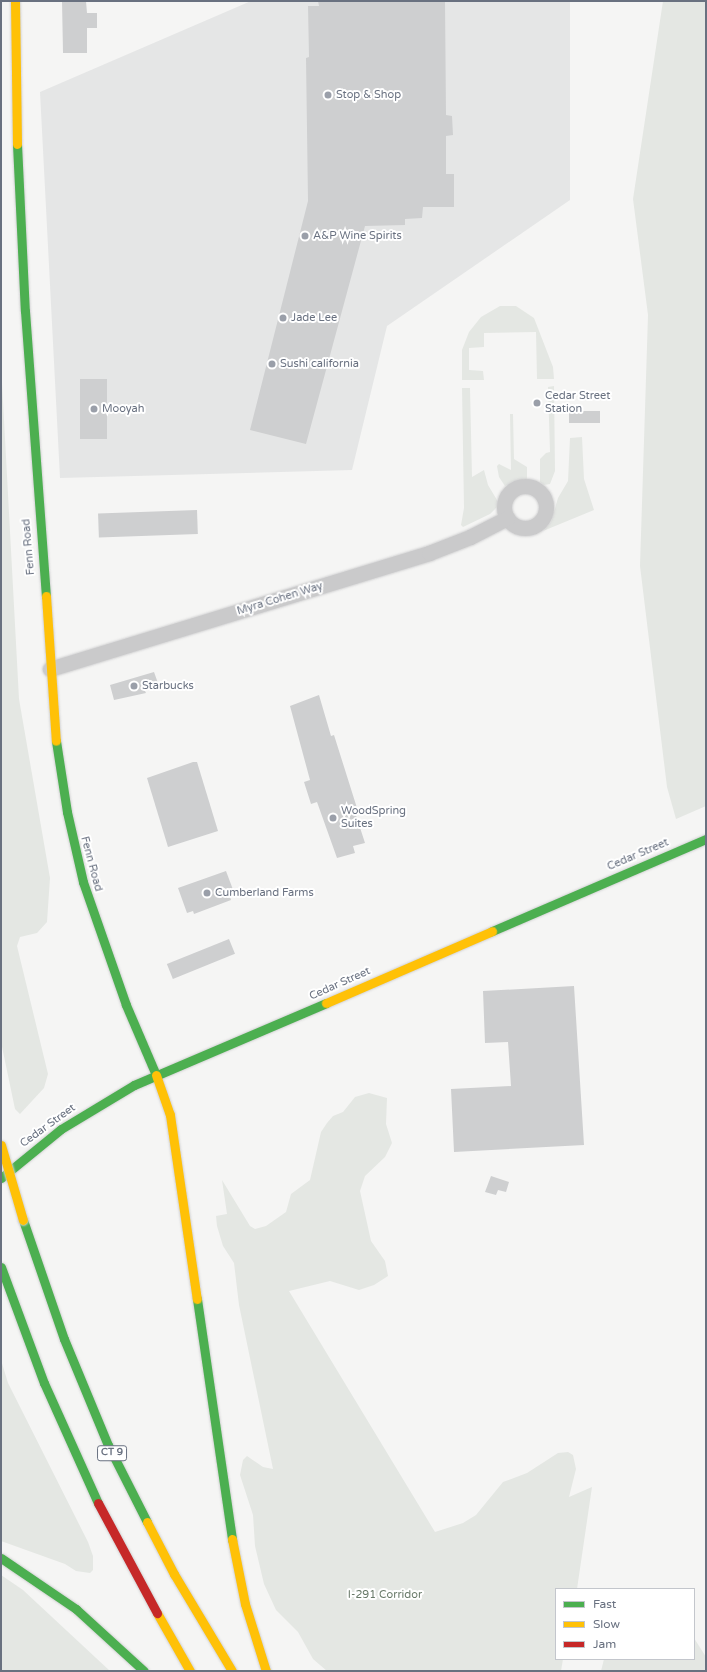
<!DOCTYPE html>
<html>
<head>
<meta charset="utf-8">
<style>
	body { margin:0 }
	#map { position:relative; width:707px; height:1672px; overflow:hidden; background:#f5f5f4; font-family:"Varela Round",sans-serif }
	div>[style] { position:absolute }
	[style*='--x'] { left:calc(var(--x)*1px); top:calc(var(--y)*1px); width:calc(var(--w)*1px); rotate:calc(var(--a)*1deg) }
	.built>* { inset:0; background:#e5e6e6 }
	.green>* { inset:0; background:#e4e7e3 }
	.building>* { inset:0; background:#cecfd0; transform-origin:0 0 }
	.roads { filter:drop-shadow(0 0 1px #d1d1d2) drop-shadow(0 0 1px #d1d1d2) }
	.street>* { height:15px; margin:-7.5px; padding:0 7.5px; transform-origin:7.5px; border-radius:7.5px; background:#cacacb }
	.street>.ring { margin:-7.5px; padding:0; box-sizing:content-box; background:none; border:15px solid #cacacb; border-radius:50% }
	.fast>* { height:9px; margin:-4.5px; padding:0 4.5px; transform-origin:4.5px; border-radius:4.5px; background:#4caf50 }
	.slow>* { height:9px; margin:-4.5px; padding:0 4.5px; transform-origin:4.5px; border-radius:4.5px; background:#ffc107 }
	.jam>* { height:9px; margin:-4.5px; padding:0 4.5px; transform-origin:4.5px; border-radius:4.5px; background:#c62828 }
	.bridges { filter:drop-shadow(0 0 1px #d1d1d1) drop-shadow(0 0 1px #d1d1d1) }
	.slow-bridge>* { height:9px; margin:-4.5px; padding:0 4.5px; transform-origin:4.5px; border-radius:4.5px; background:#ffc107 }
	.dots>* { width:11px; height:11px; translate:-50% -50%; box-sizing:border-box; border:2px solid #fff; border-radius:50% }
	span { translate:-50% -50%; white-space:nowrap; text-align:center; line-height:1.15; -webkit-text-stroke:4px #fff; paint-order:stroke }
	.shield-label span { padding:1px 3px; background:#fff; border:1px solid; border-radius:3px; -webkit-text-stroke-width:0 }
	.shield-label { font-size:10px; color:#697180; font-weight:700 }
	.poi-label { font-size:11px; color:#697180 }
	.left { translate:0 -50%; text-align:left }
	.street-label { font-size:11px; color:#697180 }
	.park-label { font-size:11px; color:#677867 }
	.frame { position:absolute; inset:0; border:2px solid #697180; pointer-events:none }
	.legend { position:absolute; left:555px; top:1588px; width:140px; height:72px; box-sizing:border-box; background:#fff; border:1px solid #c3c6cc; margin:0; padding:5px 7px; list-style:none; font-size:12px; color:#697180 }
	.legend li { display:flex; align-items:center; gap:8px; height:20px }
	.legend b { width:20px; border:1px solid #c3c6cc }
</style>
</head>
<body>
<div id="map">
	<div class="built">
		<div style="clip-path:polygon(251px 1px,570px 1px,570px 200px,387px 326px,352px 470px,60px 478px,40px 92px)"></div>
	</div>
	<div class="green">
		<div style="clip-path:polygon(663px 1px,706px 1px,706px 806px,676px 819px,667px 787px,640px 566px,648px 315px,633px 199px)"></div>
		<div style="clip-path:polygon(500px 306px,516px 306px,534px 318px,553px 367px,554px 379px,537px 379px,536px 332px,484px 333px,484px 347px,469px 348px,469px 370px,483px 371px,484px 380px,462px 380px,462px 350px,469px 332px,481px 317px)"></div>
		<div style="clip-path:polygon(1px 364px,19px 699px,50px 878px,47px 922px,37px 933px,20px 937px,17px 946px,48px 1074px,44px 1088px,20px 1114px,15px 1109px,1px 1042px)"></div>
		<div style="clip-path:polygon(554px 386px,555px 471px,550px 484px,544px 485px,540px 482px,540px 459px,546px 453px,550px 452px,548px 387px)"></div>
		<div style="clip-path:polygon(462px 388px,470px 388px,472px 477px,484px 470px,488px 485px,497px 500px,497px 507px,490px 514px,463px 527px,461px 525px,464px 508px)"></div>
		<div style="clip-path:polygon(510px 414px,513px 414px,514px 459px,527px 467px,527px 479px,505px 486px,499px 477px,497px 466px,499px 464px,511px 470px)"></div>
		<div style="clip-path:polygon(582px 437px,584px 479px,594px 510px,543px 531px,551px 522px,558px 498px,568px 481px,570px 438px)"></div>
		<div style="clip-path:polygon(369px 1093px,387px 1098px,386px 1124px,392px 1143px,385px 1157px,365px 1176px,360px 1191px,371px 1241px,385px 1261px,388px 1276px,374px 1285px,359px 1290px,330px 1281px,289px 1291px,435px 1532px,463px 1523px,476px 1515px,503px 1482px,527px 1473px,558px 1453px,568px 1452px,573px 1455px,576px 1469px,569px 1497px,592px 1487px,577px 1589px,556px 1589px,556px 1659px,563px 1659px,561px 1671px,327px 1671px,313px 1659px,298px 1632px,276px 1610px,264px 1584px,255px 1546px,253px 1515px,240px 1475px,243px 1460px,247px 1456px,263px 1467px,273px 1469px,239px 1305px,234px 1263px,223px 1246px,217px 1226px,216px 1216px,227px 1214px,222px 1180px,250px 1226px,255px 1229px,266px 1226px,286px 1212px,291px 1194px,310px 1180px,321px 1132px,327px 1123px,333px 1116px,343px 1112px,355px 1097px)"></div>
		<div style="clip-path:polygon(1px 1360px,8px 1383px,88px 1542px,93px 1556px,93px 1570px,90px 1573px,76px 1571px,65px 1564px,1px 1541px)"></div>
		<div style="clip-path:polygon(1px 1575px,23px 1590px,110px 1671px,1px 1671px)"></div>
		<div style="clip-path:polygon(694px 1638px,706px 1657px,706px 1671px,601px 1671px,604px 1659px,694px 1659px)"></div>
	</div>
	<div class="building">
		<div style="clip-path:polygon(62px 1px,86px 1px,87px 13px,97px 13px,97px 28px,87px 28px,87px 53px,63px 53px)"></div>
		<div style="clip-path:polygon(318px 1px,445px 1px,446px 115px,452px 116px,453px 135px,446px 136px,446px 174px,454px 174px,454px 207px,423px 207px,422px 218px,405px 219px,405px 225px,365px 226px,306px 444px,250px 430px,308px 201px,306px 58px,309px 57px,308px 6px,319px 6px)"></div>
		<div style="left:80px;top:379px;width:27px;height:60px"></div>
		<div style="left:600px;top:411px;width:12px;height:31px;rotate:90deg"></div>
		<div style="left:197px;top:510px;width:24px;height:99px;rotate:88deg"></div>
		<div style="clip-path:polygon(154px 672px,159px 686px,145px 691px,146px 693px,114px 700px,110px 685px)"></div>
		<div style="clip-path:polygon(319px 695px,331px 736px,334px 735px,357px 808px,354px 809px,365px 843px,353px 846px,355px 853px,337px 858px,317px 802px,311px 804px,304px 782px,310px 780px,290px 706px)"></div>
		<div style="clip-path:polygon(193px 762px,197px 762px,218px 831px,168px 847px,147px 778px)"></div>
		<div style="clip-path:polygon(226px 871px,235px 895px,230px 897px,231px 900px,194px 914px,193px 911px,187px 913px,178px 888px)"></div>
		<div style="left:229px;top:939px;width:16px;height:67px;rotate:68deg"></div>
		<div style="clip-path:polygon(574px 986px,584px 1145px,454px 1152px,451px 1089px,511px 1086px,508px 1042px,485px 1043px,483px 991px)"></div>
		<div style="clip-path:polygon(491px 1176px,509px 1182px,506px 1192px,498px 1190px,496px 1195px,485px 1192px)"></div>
	</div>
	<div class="roads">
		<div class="street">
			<div class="ring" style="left:504px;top:486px;width:27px;height:27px"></div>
			<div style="--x:50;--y:669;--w:396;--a:-17"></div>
			<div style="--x:429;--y:553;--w:44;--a:-21.3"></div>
			<div style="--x:470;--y:537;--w:42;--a:-27.2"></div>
		</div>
		<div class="fast">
			<div style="--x:17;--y:144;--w:167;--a:87.3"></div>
			<div style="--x:25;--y:311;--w:286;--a:85.8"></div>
			<div style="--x:56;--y:741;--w:72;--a:81.2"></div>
			<div style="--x:67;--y:812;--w:72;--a:77.1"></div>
			<div style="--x:83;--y:882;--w:130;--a:70.7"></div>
			<div style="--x:126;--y:1005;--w:76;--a:66.8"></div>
			<div style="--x:492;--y:931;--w:233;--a:-23.3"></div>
			<div style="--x:1;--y:1178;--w:77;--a:-39.2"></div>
			<div style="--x:61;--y:1129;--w:85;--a:-31.1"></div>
			<div style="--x:134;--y:1085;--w:209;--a:-23.1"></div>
			<div style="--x:23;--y:1220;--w:126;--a:71"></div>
			<div style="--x:64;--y:1339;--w:115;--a:67.5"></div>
			<div style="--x:108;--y:1445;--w:86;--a:63.1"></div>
			<div style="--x:1;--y:1267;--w:124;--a:69.7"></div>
			<div style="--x:44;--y:1383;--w:132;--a:65.8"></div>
			<div style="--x:197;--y:1299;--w:243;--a:81.7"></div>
			<div style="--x:1;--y:1558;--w:91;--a:34.2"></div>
			<div style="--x:76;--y:1609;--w:92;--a:42.4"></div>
		</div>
		<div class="slow">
			<div style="--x:15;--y:1;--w:143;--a:89.2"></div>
			<div style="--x:46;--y:596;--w:145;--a:86.1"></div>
			<div style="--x:326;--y:1003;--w:181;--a:-23.4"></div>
			<div style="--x:156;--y:1075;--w:42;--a:70.7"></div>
			<div style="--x:170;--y:1115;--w:186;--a:81.7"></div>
			<div style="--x:147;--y:1522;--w:59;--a:62.6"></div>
			<div style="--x:174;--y:1574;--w:113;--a:59.1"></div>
			<div style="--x:232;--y:1539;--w:66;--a:78.7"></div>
			<div style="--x:245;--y:1604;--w:70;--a:72.6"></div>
			<div style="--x:157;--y:1613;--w:67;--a:60.4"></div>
		</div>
		<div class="jam">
			<div style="--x:98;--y:1503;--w:125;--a:61.8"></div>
		</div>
	</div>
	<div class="bridges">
		<div class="slow-bridge">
			<div style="--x:1;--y:1145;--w:78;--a:73.7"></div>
		</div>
	</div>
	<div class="dots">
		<div style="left:328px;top:95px;background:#9a9fa9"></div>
		<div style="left:305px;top:236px;background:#9a9fa9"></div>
		<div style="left:283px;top:318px;background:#9a9fa9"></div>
		<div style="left:272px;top:364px;background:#9a9fa9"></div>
		<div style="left:537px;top:403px;background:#9a9fa9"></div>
		<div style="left:94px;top:409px;background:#9a9fa9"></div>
		<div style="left:134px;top:686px;background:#9a9fa9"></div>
		<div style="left:333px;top:818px;background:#9a9fa9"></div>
		<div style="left:207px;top:893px;background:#9a9fa9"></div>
	</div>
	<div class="shield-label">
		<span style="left:112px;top:1453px">CT 9</span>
	</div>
	<div class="poi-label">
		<span class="left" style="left:336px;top:95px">Stop &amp; Shop</span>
		<span class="left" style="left:313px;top:236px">A&amp;P Wine Spirits</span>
		<span class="left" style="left:291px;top:318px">Jade Lee</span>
		<span class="left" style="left:280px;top:364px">Sushi california</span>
		<span class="left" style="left:545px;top:403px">Cedar Street<br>Station</span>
		<span class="left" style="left:102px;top:409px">Mooyah</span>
		<span class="left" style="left:142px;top:686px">Starbucks</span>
		<span class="left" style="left:341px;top:818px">WoodSpring<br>Suites</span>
		<span class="left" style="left:215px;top:893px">Cumberland Farms</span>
	</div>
	<div class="street-label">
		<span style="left:29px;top:547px;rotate:-95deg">Fenn Road</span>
		<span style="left:280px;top:599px;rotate:-17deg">Myra Cohen Way</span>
		<span style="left:638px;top:855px;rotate:-23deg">Cedar Street</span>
		<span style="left:91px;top:864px;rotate:75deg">Fenn Road</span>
		<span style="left:340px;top:984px;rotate:-24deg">Cedar Street</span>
		<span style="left:48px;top:1126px;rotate:-36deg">Cedar Street</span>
	</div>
	<div class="park-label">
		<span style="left:385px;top:1595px">I-291 Corridor</span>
	</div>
	<div class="frame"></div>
	<ul class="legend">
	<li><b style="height:5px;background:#4caf50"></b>Fast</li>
	<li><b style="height:5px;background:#ffc107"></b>Slow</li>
	<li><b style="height:5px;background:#c62828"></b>Jam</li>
	</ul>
</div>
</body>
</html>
